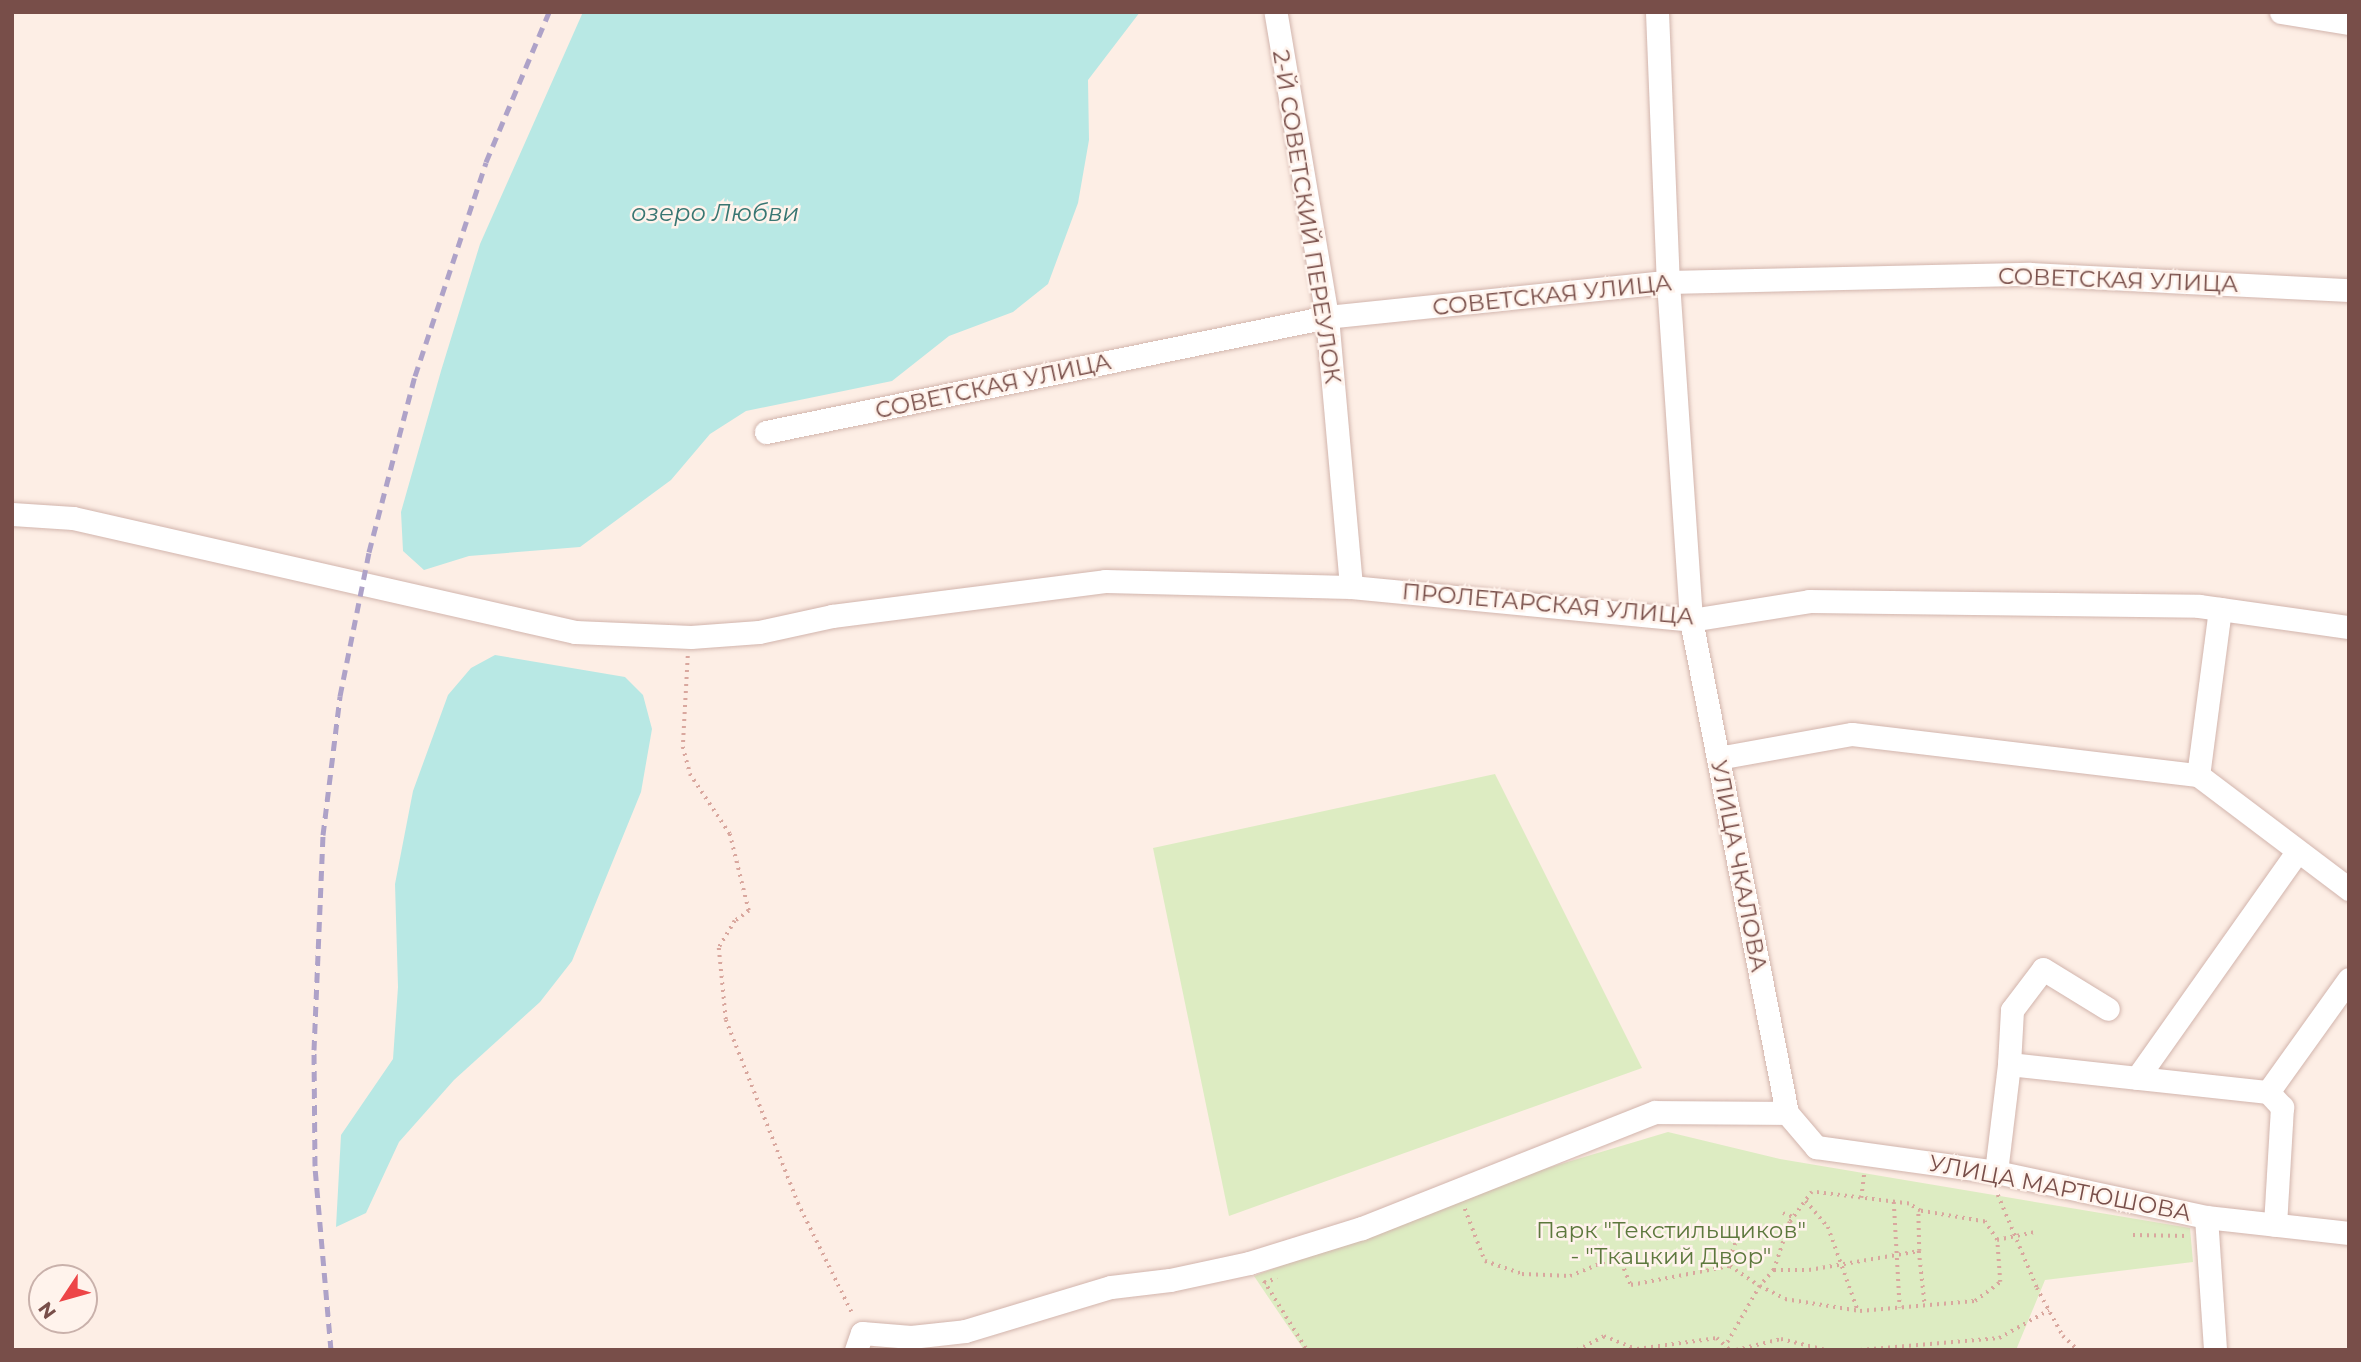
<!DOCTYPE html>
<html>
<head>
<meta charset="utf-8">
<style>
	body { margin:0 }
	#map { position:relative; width:2361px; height:1362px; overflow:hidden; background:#fdeee5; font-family:Montserrat,sans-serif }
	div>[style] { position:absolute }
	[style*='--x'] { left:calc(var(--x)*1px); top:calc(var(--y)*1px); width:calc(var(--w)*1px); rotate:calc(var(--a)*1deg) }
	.green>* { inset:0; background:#ddecc2 }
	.water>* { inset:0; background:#b8e8e4 }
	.path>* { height:3.5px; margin-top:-1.75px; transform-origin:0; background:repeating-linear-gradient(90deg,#d9a79e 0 2px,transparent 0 7px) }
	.roads { filter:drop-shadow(0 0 2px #d2b5ad) drop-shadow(0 0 2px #d2b5ad) }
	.minor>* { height:23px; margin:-11.5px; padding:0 11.5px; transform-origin:11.5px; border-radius:11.5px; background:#fff }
	.rail>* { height:5px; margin-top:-2.5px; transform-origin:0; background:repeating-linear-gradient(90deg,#aea2c8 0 10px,transparent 0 17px) }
	.path-bridge>* { height:3.5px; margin-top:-1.75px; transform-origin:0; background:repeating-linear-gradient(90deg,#d9a79e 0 2px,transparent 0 7px) }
	span { translate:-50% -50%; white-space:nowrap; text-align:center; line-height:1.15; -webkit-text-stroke:5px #fff3ec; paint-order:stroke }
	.street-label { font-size:23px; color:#784e49 }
	.park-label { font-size:23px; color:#5d783d }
	.water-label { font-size:24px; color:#387672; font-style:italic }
	.frame { position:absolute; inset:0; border:14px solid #784e49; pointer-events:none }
	.north { position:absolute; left:28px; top:1264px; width:70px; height:70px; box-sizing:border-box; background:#fff3ec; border:2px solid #c9b1ab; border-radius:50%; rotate:234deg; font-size:19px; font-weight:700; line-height:28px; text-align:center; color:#784e49 }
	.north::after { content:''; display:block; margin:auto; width:24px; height:32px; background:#ed4547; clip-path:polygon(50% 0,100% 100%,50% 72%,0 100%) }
</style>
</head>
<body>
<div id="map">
	<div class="green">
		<div style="clip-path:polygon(1495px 774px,1642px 1068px,1229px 1216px,1153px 848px)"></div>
		<div style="clip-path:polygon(1668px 1132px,1780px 1159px,2190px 1228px,2193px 1262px,2045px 1280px,2016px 1350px,1304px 1350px,1254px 1276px,1524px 1175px)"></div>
	</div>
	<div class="water">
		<div style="clip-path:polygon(583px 12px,1140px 12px,1088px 80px,1089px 140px,1078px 203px,1048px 284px,1013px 312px,949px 336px,892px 381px,746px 411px,710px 434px,671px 480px,580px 547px,469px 556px,424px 570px,403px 551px,401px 512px,441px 371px,480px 244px)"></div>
		<div style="clip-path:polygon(495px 655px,625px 677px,643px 695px,652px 729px,641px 792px,572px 961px,540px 1002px,454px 1080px,399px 1142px,366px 1213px,336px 1227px,341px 1135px,393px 1059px,398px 987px,395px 884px,413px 791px,448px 695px,471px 668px)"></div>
	</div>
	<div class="path">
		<div style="--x:688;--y:656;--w:91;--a:93.1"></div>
		<div style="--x:683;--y:747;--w:28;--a:75"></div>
		<div style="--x:690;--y:774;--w:72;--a:56.3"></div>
		<div style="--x:730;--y:834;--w:79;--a:76.1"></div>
		<div style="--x:749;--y:911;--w:17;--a:144"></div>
		<div style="--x:735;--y:921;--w:31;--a:121"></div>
		<div style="--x:719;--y:948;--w:72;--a:84.4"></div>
		<div style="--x:726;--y:1020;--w:197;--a:68.5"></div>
		<div style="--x:798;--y:1203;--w:125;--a:63.8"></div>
		<div style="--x:1998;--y:1195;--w:101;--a:67.2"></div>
		<div style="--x:2037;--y:1288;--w:55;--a:61.6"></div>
		<div style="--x:2063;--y:1336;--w:21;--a:43"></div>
		<div style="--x:1861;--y:1198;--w:26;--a:-83"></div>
		<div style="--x:1806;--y:1201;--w:34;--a:50"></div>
		<div style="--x:1828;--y:1227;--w:89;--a:70.3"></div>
		<div style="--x:1894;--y:1202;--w:106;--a:86.8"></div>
		<div style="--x:1465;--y:1209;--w:56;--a:69"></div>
		<div style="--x:1485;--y:1261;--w:39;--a:19"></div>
		<div style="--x:1522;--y:1274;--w:48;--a:2.4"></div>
		<div style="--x:1570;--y:1276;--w:53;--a:-22.2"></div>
		<div style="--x:1619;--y:1256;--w:31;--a:68"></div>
		<div style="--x:1631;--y:1285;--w:101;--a:-10.9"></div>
		<div style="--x:1730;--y:1266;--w:36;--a:34"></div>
		<div style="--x:1760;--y:1286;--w:28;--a:27"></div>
		<div style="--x:1785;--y:1299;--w:76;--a:9.1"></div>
		<div style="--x:1860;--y:1311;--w:115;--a:-5"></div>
		<div style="--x:1975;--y:1301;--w:31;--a:-37"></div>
		<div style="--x:2000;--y:1282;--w:42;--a:-94.1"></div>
		<div style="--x:1997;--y:1240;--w:22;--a:-124"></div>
		<div style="--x:1985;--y:1222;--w:66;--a:-170.4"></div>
		<div style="--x:1920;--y:1211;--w:13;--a:-148"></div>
		<div style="--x:1909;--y:1204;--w:98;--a:-172.9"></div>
		<div style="--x:1812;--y:1192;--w:37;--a:126"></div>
		<div style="--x:1790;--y:1222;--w:51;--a:108.4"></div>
		<div style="--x:1774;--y:1270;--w:21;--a:131"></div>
		<div style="--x:1760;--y:1286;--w:70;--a:119.8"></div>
		<div style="--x:1783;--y:1213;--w:11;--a:22"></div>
		<div style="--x:2133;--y:1235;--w:55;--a:1"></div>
		<div style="--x:1919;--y:1251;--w:55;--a:83.8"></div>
		<div style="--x:1727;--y:1265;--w:29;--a:-70"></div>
		<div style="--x:1774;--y:1270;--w:35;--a:0"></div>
		<div style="--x:1809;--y:1270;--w:112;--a:-9.8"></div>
		<div style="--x:1919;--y:1251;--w:40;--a:-91.4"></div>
		<div style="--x:1264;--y:1281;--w:81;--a:58.1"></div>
		<div style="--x:1264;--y:1283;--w:14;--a:-21"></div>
		<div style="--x:1577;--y:1350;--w:30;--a:-27"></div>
		<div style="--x:1604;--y:1336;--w:35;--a:22"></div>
		<div style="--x:1637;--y:1349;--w:81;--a:-7.8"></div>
		<div style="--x:1717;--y:1338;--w:18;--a:43"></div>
		<div style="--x:1736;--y:1350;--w:46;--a:-13.7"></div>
		<div style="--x:1781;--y:1339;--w:46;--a:13.7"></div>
		<div style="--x:1860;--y:1350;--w:140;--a:-4.9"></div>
		<div style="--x:1999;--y:1338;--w:57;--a:-29.2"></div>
	</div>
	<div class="roads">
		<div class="minor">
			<div style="--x:1657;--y:12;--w:270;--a:87.7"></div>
			<div style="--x:1668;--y:282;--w:339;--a:86.1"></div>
			<div style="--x:1691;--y:620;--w:502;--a:78.98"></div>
			<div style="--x:1787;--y:1113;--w:45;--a:49.5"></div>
			<div style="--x:1816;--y:1147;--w:182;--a:7.9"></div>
			<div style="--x:1996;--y:1172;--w:215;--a:12.1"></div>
			<div style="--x:2206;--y:1217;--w:144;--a:6.4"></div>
			<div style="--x:2281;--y:12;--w:69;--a:9.2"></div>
			<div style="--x:1276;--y:15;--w:306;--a:80.4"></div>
			<div style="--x:1327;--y:317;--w:271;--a:84.9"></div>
			<div style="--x:766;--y:432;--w:573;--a:-11.58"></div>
			<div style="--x:1327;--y:317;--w:343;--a:-5.9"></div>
			<div style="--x:1668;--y:282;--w:362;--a:-1.3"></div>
			<div style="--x:2030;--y:274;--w:319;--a:2.9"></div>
			<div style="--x:12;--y:514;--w:61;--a:3.8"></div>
			<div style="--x:73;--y:518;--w:515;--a:12.79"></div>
			<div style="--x:575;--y:632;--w:116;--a:2.5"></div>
			<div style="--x:691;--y:637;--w:68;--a:-4.2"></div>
			<div style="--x:759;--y:632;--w:75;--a:-12.4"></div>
			<div style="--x:832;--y:616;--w:275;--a:-7.3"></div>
			<div style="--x:1105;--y:581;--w:246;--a:1.4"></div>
			<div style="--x:1351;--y:587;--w:342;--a:5.5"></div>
			<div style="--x:1691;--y:620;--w:120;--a:-9.1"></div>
			<div style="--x:1809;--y:601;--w:390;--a:0.7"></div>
			<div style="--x:2199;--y:606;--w:151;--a:8"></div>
			<div style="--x:2220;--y:609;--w:167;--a:97.5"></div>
			<div style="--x:2198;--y:775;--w:189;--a:37.1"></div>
			<div style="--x:1718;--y:758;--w:136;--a:-10.2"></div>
			<div style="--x:1852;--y:734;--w:348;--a:6.8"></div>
			<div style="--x:2009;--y:1064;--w:54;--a:-86.8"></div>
			<div style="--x:2012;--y:1010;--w:51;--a:-52.9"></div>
			<div style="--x:2043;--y:969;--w:76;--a:31.6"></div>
			<div style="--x:2137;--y:1078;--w:277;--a:-54.7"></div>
			<div style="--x:2268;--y:1092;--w:139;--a:-54.4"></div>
			<div style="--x:1996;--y:1172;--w:109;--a:-83.1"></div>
			<div style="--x:2009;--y:1064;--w:261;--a:6.2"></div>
			<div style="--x:2268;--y:1092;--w:21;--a:47"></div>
			<div style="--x:2282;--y:1107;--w:118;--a:93.4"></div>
			<div style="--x:2206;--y:1217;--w:133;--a:86.1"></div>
			<div style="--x:856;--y:1350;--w:18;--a:-71"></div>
			<div style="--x:862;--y:1333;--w:49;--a:4.7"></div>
			<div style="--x:911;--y:1337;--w:54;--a:-6.3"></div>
			<div style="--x:965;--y:1331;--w:152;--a:-16.8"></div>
			<div style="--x:1111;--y:1287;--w:59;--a:-6.8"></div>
			<div style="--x:1170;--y:1280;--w:81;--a:-12.1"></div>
			<div style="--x:1249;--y:1263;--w:118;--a:-17.2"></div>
			<div style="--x:1362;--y:1228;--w:315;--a:-21.6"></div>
			<div style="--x:1655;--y:1112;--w:132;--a:0.4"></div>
		</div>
	</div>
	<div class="rail">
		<div style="--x:331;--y:1350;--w:185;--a:-95"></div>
		<div style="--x:315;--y:1166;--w:116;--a:-90.5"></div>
		<div style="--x:314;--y:1050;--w:215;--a:-87.6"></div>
		<div style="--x:323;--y:835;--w:140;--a:-83"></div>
		<div style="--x:340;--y:696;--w:147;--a:-78.6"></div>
		<div style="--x:369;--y:552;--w:182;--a:-75.4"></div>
		<div style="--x:415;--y:376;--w:225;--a:-71.6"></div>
		<div style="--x:486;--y:162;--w:163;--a:-67.2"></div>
	</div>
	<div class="path-bridge">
		<div style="--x:1997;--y:1240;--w:38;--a:-12"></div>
	</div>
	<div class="street-label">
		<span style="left:1307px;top:217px;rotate:81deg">2-Й СОВЕТСКИЙ ПЕРЕУЛОК</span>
		<span style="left:2118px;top:280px;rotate:2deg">СОВЕТСКАЯ УЛИЦА</span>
		<span style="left:1552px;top:295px;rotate:-6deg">СОВЕТСКАЯ УЛИЦА</span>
		<span style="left:993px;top:386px;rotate:-12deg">СОВЕТСКАЯ УЛИЦА</span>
		<span style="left:1548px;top:604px;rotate:5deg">ПРОЛЕТАРСКАЯ УЛИЦА</span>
		<span style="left:1739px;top:866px;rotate:79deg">УЛИЦА ЧКАЛОВА</span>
		<span style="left:2060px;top:1188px;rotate:11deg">УЛИЦА МАРТЮШОВА</span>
	</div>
	<div class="park-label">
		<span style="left:1671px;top:1243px">Парк "Текстильщиков"<br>- "Ткацкий Двор"</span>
	</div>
	<div class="water-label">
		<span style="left:715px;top:213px">озеро Любви</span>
	</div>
	<div class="frame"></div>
	<div class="north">N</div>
</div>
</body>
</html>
